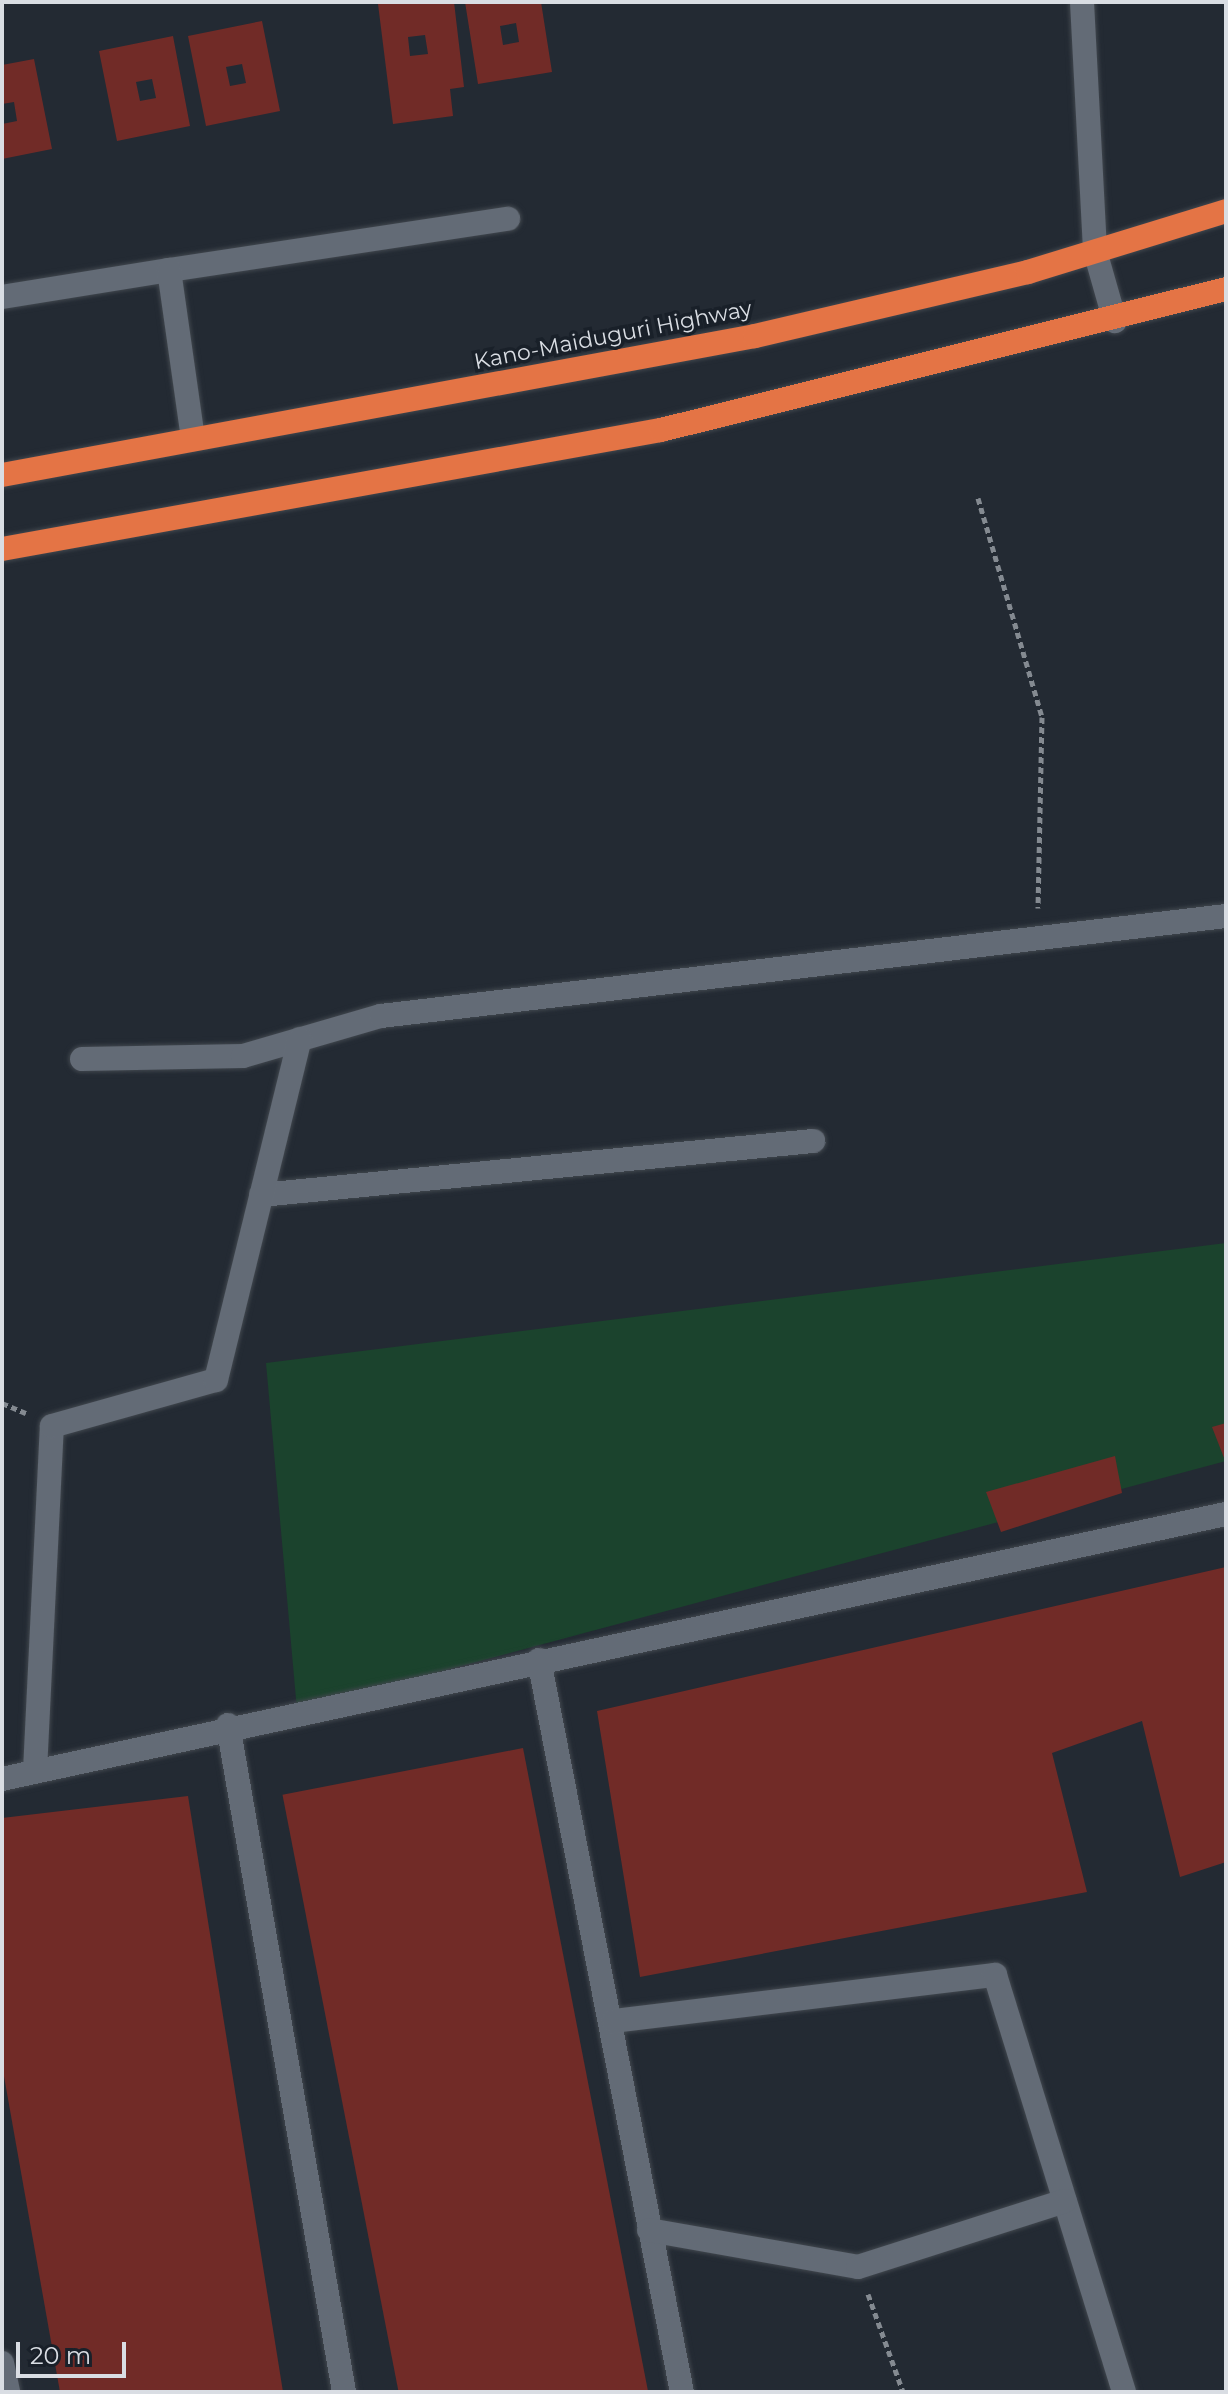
<!DOCTYPE html>
<html>
<head>
<meta charset="utf-8">
<style>
	body { margin:0 }
	#map { position:relative; width:1228px; height:2394px; overflow:hidden; background:#232a33; font-family:Montserrat,sans-serif }
	div>[style] { position:absolute }
	[style*='--x'] { left:calc(var(--x)*1px); top:calc(var(--y)*1px); width:calc(var(--w)*1px); rotate:calc(var(--a)*1deg) }
	.green>* { inset:0; background:#1b432d }
	.building>* { inset:0; background:#712b27; transform-origin:0 0 }
	.path>* { height:5px; margin-top:-2.5px; transform-origin:0; background:repeating-linear-gradient(90deg,#848a91 0 6px,transparent 0 10px) }
	.roads { filter:drop-shadow(0 0 2px #41474e) drop-shadow(0 0 2px #41474e) }
	.minor>* { height:24px; margin:-12px; padding:0 12px; transform-origin:12px; border-radius:12px; background:#636b76 }
	.highway>* { height:24px; margin:-12px; padding:0 12px; transform-origin:12px; border-radius:12px; background:#e47445 }
	span { translate:-50% -50%; white-space:nowrap; text-align:center; line-height:1.15; -webkit-text-stroke:7px #192029; paint-order:stroke }
	.street-label { font-size:22px; color:#d9dde3 }
	.frame { position:absolute; inset:0; border:4px solid #d9dde3; pointer-events:none }
	.scale { position:absolute; left:16px; top:2342px; width:110px; height:36px; box-sizing:border-box; border:4px solid #d9dde3; border-top:0; padding-left:10px; font-size:24px; line-height:28px; white-space:nowrap; color:#d9dde3; -webkit-text-stroke:6px #192029; paint-order:stroke }
</style>
</head>
<body>
<div id="map">
	<div class="green">
		<div style="clip-path:polygon(1226px 1243px,1226px 1461px,297px 1710px,266px 1363px)"></div>
	</div>
	<div class="building">
		<div style="clip-path:polygon(evenodd,454px 2px,464px 87px,450px 89px,453px 116px,393px 124px,378px 4px,454px 2px,425px 35px,428px 54px,410px 56px,408px 37px,425px 35px)"></div>
		<div style="clip-path:polygon(evenodd,465px 2px,541px 2px,552px 72px,478px 84px,465px 2px,516px 23px,519px 42px,503px 45px,500px 26px,516px 23px)"></div>
		<div style="clip-path:polygon(evenodd,262px 21px,280px 111px,206px 126px,188px 36px,262px 21px,242px 64px,246px 83px,230px 86px,226px 67px,242px 64px)"></div>
		<div style="clip-path:polygon(evenodd,173px 36px,190px 126px,117px 141px,99px 51px,173px 36px,152px 79px,156px 98px,140px 101px,136px 82px,152px 79px)"></div>
		<div style="clip-path:polygon(34px 59px,52px 149px,2px 159px,2px 124px,17px 121px,14px 102px,2px 104px,2px 65px)"></div>
		<div style="clip-path:polygon(1226px 1423px,1226px 1463px,1212px 1427px)"></div>
		<div style="clip-path:polygon(1115px 1456px,1122px 1493px,1001px 1532px,986px 1492px)"></div>
		<div style="clip-path:polygon(1226px 1567px,1226px 1862px,1180px 1877px,1142px 1721px,1052px 1753px,1087px 1892px,640px 1977px,597px 1711px)"></div>
		<div style="left:523px;top:1748px;width:655px;height:245px;rotate:79deg"></div>
		<div style="clip-path:polygon(188px 1796px,283px 2392px,60px 2392px,2px 2065px,2px 1818px)"></div>
	</div>
	<div class="path">
		<div style="--x:978;--y:498;--w:228;--a:73.7"></div>
		<div style="--x:1042;--y:717;--w:191;--a:91.2"></div>
		<div style="--x:2;--y:1403;--w:26;--a:23"></div>
		<div style="--x:868;--y:2294;--w:104;--a:70.3"></div>
	</div>
	<div class="roads">
		<div class="minor">
			<div style="--x:1082;--y:2;--w:249;--a:87"></div>
			<div style="--x:1095;--y:251;--w:73;--a:74.1"></div>
			<div style="--x:169;--y:270;--w:343;--a:-8.6"></div>
			<div style="--x:2;--y:297;--w:169;--a:-9.2"></div>
			<div style="--x:169;--y:270;--w:171;--a:81.9"></div>
			<div style="--x:82;--y:1059;--w:161;--a:-1.1"></div>
			<div style="--x:243;--y:1056;--w:144;--a:-16.2"></div>
			<div style="--x:381;--y:1016;--w:851;--a:-6.75"></div>
			<div style="--x:261;--y:1195;--w:555;--a:-5.59"></div>
			<div style="--x:539;--y:1660;--w:746;--a:78.95"></div>
			<div style="--x:228;--y:1725;--w:677;--a:80.13"></div>
			<div style="--x:35;--y:1771;--w:345;--a:-87.2"></div>
			<div style="--x:52;--y:1426;--w:170;--a:-15.7"></div>
			<div style="--x:216;--y:1380;--w:351;--a:-76.2"></div>
			<div style="--x:2;--y:1779;--w:1252;--a:-12.22"></div>
			<div style="--x:614;--y:2021;--w:384;--a:-6.9"></div>
			<div style="--x:995;--y:1975;--w:436;--a:72.8"></div>
			<div style="--x:649;--y:2230;--w:212;--a:10"></div>
			<div style="--x:858;--y:2267;--w:217;--a:-17.7"></div>
			<div style="--x:2;--y:2363;--w:30;--a:78"></div>
		</div>
		<div class="highway">
			<div style="--x:2;--y:475;--w:766;--a:-10.46"></div>
			<div style="--x:755;--y:336;--w:280;--a:-13.2"></div>
			<div style="--x:1028;--y:272;--w:207;--a:-17.1"></div>
			<div style="--x:2;--y:549;--w:670;--a:-10.24"></div>
			<div style="--x:661;--y:430;--w:582;--a:-14.01"></div>
		</div>
	</div>
	<div class="street-label">
		<span style="left:613px;top:335px;rotate:-11deg">Kano-Maiduguri Highway</span>
	</div>
	<div class="frame"></div>
	<div class="scale">20 m</div>
</div>
</body>
</html>
